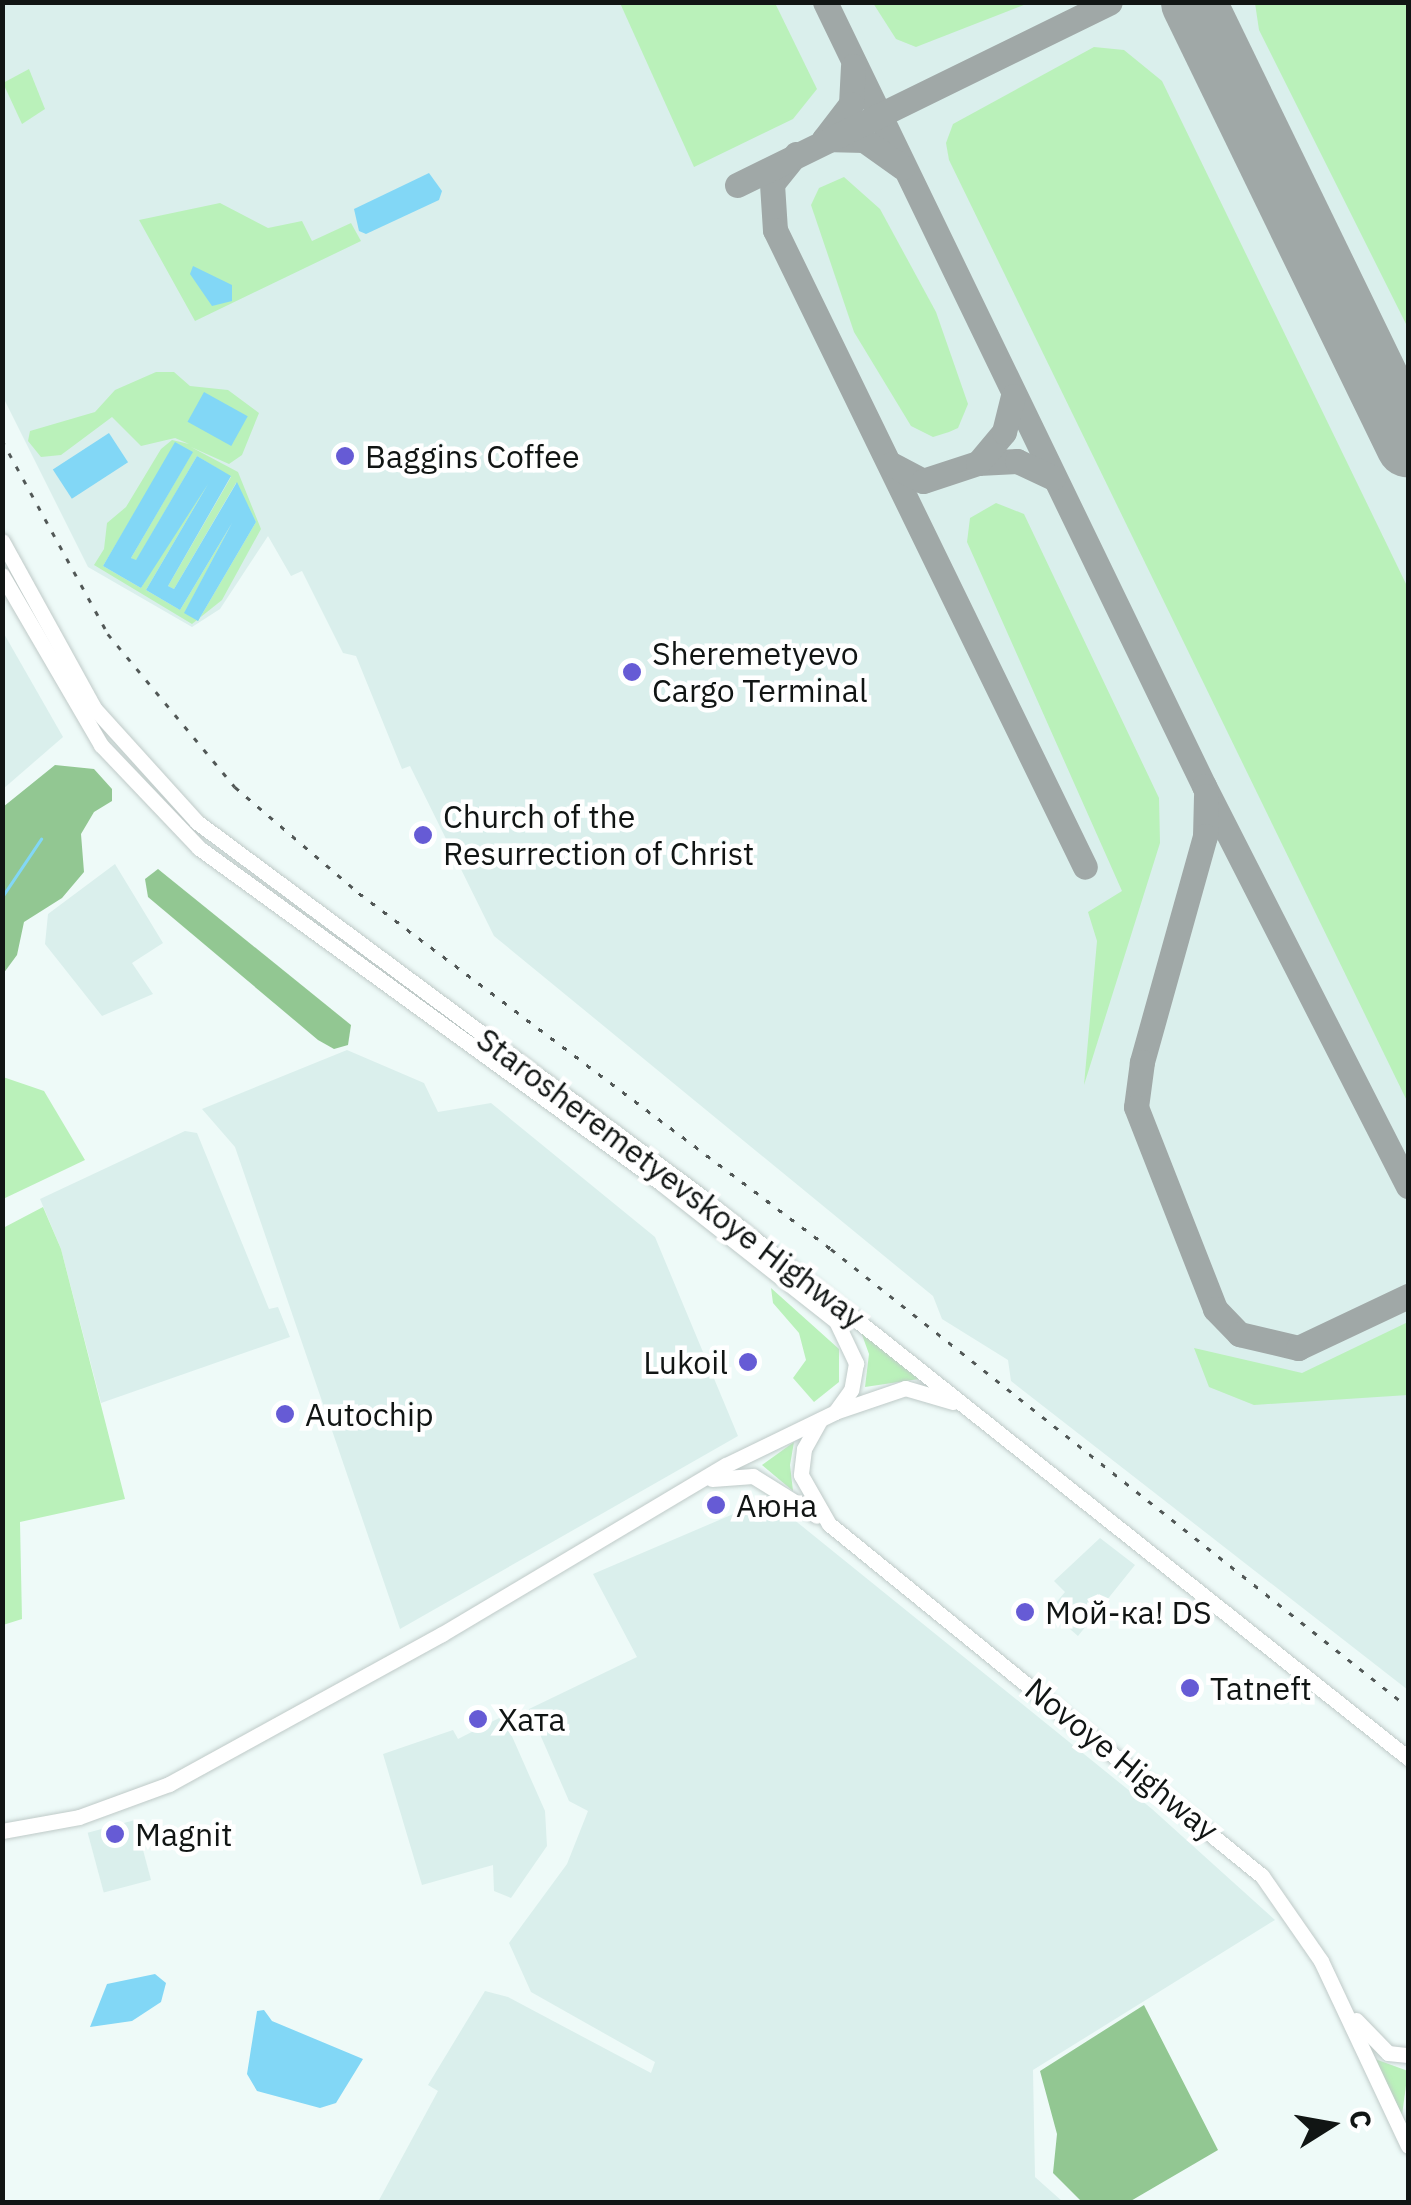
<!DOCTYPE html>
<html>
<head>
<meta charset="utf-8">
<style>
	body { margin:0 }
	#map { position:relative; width:1411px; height:2205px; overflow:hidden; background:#eefaf8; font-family:"IBM Plex Sans",sans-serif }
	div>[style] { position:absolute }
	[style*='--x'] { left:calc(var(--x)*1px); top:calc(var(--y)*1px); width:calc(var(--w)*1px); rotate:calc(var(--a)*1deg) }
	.built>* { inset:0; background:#daefec; transform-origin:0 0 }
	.green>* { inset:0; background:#baf1ba }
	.forest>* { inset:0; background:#92c792 }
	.water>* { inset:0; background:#82d7f6; transform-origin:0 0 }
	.stream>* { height:2.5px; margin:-1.25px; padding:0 1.25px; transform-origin:1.25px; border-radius:1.25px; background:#82d7f6 }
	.taxiway>* { height:25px; margin:-12.5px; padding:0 12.5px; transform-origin:12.5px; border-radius:12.5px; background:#a0a8a7 }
	.runway>* { height:65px; margin:-32.5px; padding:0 32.5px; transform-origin:32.5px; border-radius:32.5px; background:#a0a8a7 }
	.roads { filter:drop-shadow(0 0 2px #bfcac8) drop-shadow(0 0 2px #bfcac8) }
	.major>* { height:15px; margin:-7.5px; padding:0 7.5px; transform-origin:7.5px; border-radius:7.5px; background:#fff }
	.rail>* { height:2.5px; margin-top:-1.25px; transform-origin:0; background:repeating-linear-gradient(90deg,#515756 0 5px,transparent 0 15px) }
	.dots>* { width:28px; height:28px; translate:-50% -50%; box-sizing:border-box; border:5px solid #fff; border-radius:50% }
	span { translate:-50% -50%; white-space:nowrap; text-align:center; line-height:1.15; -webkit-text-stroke:9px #fff; paint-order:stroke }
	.poi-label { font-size:32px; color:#111514 }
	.left { translate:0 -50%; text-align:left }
	.right { translate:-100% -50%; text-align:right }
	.street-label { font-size:32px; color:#111514 }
	.frame { position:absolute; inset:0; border:5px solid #111514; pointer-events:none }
	.north { position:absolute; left:1281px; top:2075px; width:100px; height:100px; -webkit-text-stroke:8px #fff; paint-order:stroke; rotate:79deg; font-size:28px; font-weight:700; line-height:40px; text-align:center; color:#111514 }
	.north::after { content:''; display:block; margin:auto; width:35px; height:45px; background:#111514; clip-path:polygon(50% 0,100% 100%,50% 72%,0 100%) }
</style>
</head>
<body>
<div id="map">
	<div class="built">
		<div style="clip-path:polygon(3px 3px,1408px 3px,1408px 1690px,1011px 1381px,1008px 1360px,942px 1319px,933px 1296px,494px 936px,410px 766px,402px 769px,356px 656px,343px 653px,302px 571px,291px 576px,268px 536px,220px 609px,192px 627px,88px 567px,3px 397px)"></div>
		<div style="clip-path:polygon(3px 632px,63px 737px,3px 789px,2px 789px)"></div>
		<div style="clip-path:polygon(115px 864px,163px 943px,132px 963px,153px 994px,102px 1016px,45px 944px,48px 914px)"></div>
		<div style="clip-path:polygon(347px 1050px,424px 1083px,438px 1112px,491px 1103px,655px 1237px,738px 1436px,400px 1629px,235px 1147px,202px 1109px)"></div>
		<div style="clip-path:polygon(185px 1131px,197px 1133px,269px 1309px,278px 1307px,290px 1337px,101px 1403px,61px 1249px,40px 1199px)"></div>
		<div style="clip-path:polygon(752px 1506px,760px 1522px,782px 1510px,1152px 1809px,1275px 1920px,1033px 2070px,1035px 2177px,1063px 2202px,378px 2202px,438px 2091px,428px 2085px,485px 1991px,508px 1997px,651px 2073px,655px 2062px,531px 1992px,509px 1943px,567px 1864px,588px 1811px,569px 1801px,529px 1709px,637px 1657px,593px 1574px)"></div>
		<div style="clip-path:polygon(1100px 1538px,1135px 1565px,1078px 1636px,1049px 1611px,1065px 1592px,1054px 1581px)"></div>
		<div style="clip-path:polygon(503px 1716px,545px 1811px,547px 1846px,511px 1898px,494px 1891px,493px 1865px,422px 1885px,383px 1754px,453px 1730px,458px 1739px)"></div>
		<div style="left:135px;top:1820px;width:62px;height:49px;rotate:75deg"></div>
	</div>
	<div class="green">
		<div style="clip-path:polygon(620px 3px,775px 3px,817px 89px,793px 119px,694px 167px)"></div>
		<div style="clip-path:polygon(873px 3px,1029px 3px,916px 47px,896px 39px)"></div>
		<div style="clip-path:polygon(1255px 3px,1408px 3px,1408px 328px,1259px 30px)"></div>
		<div style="clip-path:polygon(1094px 47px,1124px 50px,1162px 81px,1408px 588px,1408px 1103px,949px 160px,946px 143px,953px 124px)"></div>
		<div style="clip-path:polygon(29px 69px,45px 109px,22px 124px,3px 83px)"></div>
		<div style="clip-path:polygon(844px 177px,880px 209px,936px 312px,968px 404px,958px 428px,949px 432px,933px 437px,911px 426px,854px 332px,811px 205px,819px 188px)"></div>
		<div style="clip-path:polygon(220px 203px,268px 228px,302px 221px,312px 241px,351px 223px,361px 241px,195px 321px,139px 220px)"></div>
		<div style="clip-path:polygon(evenodd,156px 372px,174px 372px,190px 386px,228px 390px,259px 413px,242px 455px,229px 464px,191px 447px,238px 472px,261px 529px,222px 600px,192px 624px,94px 565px,104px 549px,107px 523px,126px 507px,161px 449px,172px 440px,189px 444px,175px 438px,141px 446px,112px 417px,61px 455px,41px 457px,28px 441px,30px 431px,95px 412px,115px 390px,156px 372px,176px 443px,192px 453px,131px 558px,136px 561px,197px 456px,231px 477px,168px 586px,174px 589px,236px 483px,256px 522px,198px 621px,185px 612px,232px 523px,180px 610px,146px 590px,208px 484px,203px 481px,141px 588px,103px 566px,176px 443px)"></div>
		<div style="clip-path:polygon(996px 503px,1024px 514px,1159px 798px,1160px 843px,1084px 1085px,1097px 941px,1088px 912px,1122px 891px,967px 542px,970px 518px)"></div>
		<div style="clip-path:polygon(3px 1077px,44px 1091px,85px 1160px,3px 1199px)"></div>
		<div style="clip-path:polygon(43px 1207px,61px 1249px,125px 1499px,20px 1522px,22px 1619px,3px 1625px,3px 1228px)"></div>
		<div style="clip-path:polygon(771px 1288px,839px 1349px,839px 1382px,814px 1402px,793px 1378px,806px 1360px,799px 1333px,773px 1303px)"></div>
		<div style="clip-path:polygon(1408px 1322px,1408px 1395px,1254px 1405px,1209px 1387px,1194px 1348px,1302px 1373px)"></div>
		<div style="clip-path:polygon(861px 1332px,919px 1379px,865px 1387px,869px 1354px)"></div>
		<div style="clip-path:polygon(794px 1442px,790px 1465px,793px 1491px,762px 1465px)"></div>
		<div style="clip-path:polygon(1375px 2059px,1408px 2071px,1402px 2115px)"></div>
	</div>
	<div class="forest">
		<div style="clip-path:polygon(55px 765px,94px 769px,112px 789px,112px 801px,94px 812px,81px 834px,84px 872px,62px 898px,24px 922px,17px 955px,3px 974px,3px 807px)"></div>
		<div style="clip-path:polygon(158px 869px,351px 1025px,348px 1045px,334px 1049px,318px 1040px,148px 897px,145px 879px)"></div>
		<div style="clip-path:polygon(1144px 2005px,1218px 2150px,1129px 2202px,1082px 2202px,1053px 2173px,1057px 2134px,1040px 2071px)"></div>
	</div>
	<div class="water">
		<div style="clip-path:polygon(429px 173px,442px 191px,439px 200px,366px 234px,359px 231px,354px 209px)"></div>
		<div style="clip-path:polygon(193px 266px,232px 285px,232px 301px,212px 306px,190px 274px)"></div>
		<div style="left:204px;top:392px;width:50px;height:34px;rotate:29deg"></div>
		<div style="left:109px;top:433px;width:35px;height:67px;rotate:57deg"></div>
		<div style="clip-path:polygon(175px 442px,193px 452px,131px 558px,136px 560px,197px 456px,231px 476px,168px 586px,174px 589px,237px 482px,256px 522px,198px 621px,184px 613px,232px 523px,180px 610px,146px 590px,208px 484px,141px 588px,103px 566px)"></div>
		<div style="clip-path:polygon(155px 1974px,166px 1983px,161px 2002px,132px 2021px,90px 2027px,107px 1984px)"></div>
		<div style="clip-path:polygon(264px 2010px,272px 2021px,363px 2059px,336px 2103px,320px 2108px,257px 2091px,247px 2074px,257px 2011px)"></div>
	</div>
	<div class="stream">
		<div style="--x:2;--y:897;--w:70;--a:-56.1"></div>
	</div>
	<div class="taxiway">
		<div style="--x:825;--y:2;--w:871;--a:64.2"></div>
		<div style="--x:1204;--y:786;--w:449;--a:63"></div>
		<div style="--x:853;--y:66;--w:38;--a:93"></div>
		<div style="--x:851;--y:104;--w:44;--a:127.6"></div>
		<div style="--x:824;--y:139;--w:40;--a:1.4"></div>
		<div style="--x:864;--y:140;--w:47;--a:35.4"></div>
		<div style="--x:796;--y:154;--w:38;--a:129"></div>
		<div style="--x:772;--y:184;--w:46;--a:86.3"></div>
		<div style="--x:775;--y:230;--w:708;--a:64.05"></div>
		<div style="--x:737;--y:185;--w:415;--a:-26.1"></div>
		<div style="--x:978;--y:463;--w:39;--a:-3"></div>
		<div style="--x:1017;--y:461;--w:40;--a:25"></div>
		<div style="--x:891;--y:464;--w:36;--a:28"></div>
		<div style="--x:923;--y:481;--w:58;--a:-18.1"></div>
		<div style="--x:978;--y:463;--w:40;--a:-50"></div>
		<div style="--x:1004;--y:432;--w:37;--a:-76"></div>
		<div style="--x:1206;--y:796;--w:40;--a:91.4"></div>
		<div style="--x:1205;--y:836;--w:235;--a:105.6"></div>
		<div style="--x:1142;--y:1062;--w:45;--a:97.6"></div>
		<div style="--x:1136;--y:1107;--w:217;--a:68.6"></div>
		<div style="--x:1215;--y:1309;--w:35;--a:46"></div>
		<div style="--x:1239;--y:1334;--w:61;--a:13.3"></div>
		<div style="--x:1298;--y:1348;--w:122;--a:-25.3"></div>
	</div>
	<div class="runway">
		<div style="--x:1193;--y:2;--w:492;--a:64.1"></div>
	</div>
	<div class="roads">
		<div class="major">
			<div style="--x:2;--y:541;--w:191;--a:61.1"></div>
			<div style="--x:94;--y:708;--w:154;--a:47.9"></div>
			<div style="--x:197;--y:822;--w:624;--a:36.59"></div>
			<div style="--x:698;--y:1194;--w:907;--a:38.46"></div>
			<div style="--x:2;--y:575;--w:197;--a:59.8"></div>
			<div style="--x:101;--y:745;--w:142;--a:46.4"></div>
			<div style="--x:199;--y:848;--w:571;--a:35.95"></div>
			<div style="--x:661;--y:1183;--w:223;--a:38.3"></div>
			<div style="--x:836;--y:1321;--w:47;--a:64.5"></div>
			<div style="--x:856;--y:1363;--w:27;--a:100"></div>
			<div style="--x:851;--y:1390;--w:27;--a:126"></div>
			<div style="--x:820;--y:1420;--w:33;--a:119"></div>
			<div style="--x:804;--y:1449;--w:26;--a:97"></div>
			<div style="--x:801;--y:1475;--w:56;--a:60.3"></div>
			<div style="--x:829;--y:1524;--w:558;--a:39.11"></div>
			<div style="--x:1262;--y:1876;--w:103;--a:55.2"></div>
			<div style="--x:1321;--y:1961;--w:204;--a:64.8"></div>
			<div style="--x:712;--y:1479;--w:41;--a:-4.2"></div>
			<div style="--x:753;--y:1476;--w:75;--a:32"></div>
			<div style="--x:2;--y:1831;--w:78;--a:-10.3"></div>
			<div style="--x:79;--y:1817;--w:96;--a:-20.1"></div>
			<div style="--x:169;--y:1784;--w:311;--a:-28.8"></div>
			<div style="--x:442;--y:1634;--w:330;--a:-30.8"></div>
			<div style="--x:726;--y:1465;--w:121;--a:-25.9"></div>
			<div style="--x:835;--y:1412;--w:74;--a:-18.9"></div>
			<div style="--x:905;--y:1388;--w:50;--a:16.3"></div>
			<div style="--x:1356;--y:2020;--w:46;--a:45.9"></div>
			<div style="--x:1388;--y:2053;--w:20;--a:6"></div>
		</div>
	</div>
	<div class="rail">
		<div style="--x:2;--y:440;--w:221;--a:61.3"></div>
		<div style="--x:108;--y:634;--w:199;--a:50.3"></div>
		<div style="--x:235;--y:787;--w:163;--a:40.5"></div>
		<div style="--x:359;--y:893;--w:591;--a:37.02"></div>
		<div style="--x:831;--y:1249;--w:737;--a:38.44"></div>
	</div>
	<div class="dots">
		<div style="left:345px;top:456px;background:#665bd5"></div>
		<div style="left:632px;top:672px;background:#665bd5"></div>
		<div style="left:423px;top:835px;background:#665bd5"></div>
		<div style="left:748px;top:1362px;background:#665bd5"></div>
		<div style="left:285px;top:1414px;background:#665bd5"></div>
		<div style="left:716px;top:1505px;background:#665bd5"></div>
		<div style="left:1025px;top:1612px;background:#665bd5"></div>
		<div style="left:1190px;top:1688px;background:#665bd5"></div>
		<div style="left:478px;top:1719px;background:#665bd5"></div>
		<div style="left:115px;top:1834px;background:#665bd5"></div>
	</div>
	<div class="poi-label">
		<span class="left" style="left:365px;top:456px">Baggins Coffee</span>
		<span class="left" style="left:652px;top:672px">Sheremetyevo<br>Cargo Terminal</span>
		<span class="left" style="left:443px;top:835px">Church of the<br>Resurrection of Christ</span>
		<span class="right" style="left:728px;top:1362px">Lukoil</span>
		<span class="left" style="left:305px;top:1414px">Autochip</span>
		<span class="left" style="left:736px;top:1505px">Аюна</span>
		<span class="left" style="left:1045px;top:1612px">Мой-ка! DS</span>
		<span class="left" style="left:1210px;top:1688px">Tatneft</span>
		<span class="left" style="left:498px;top:1719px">Хата</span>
		<span class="left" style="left:135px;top:1834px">Magnit</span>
	</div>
	<div class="street-label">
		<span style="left:671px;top:1178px;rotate:37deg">Starosheremetyevskoye Highway</span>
		<span style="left:1122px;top:1759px;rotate:39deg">Novoye Highway</span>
	</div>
	<div class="frame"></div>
	<div class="north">С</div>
</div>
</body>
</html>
